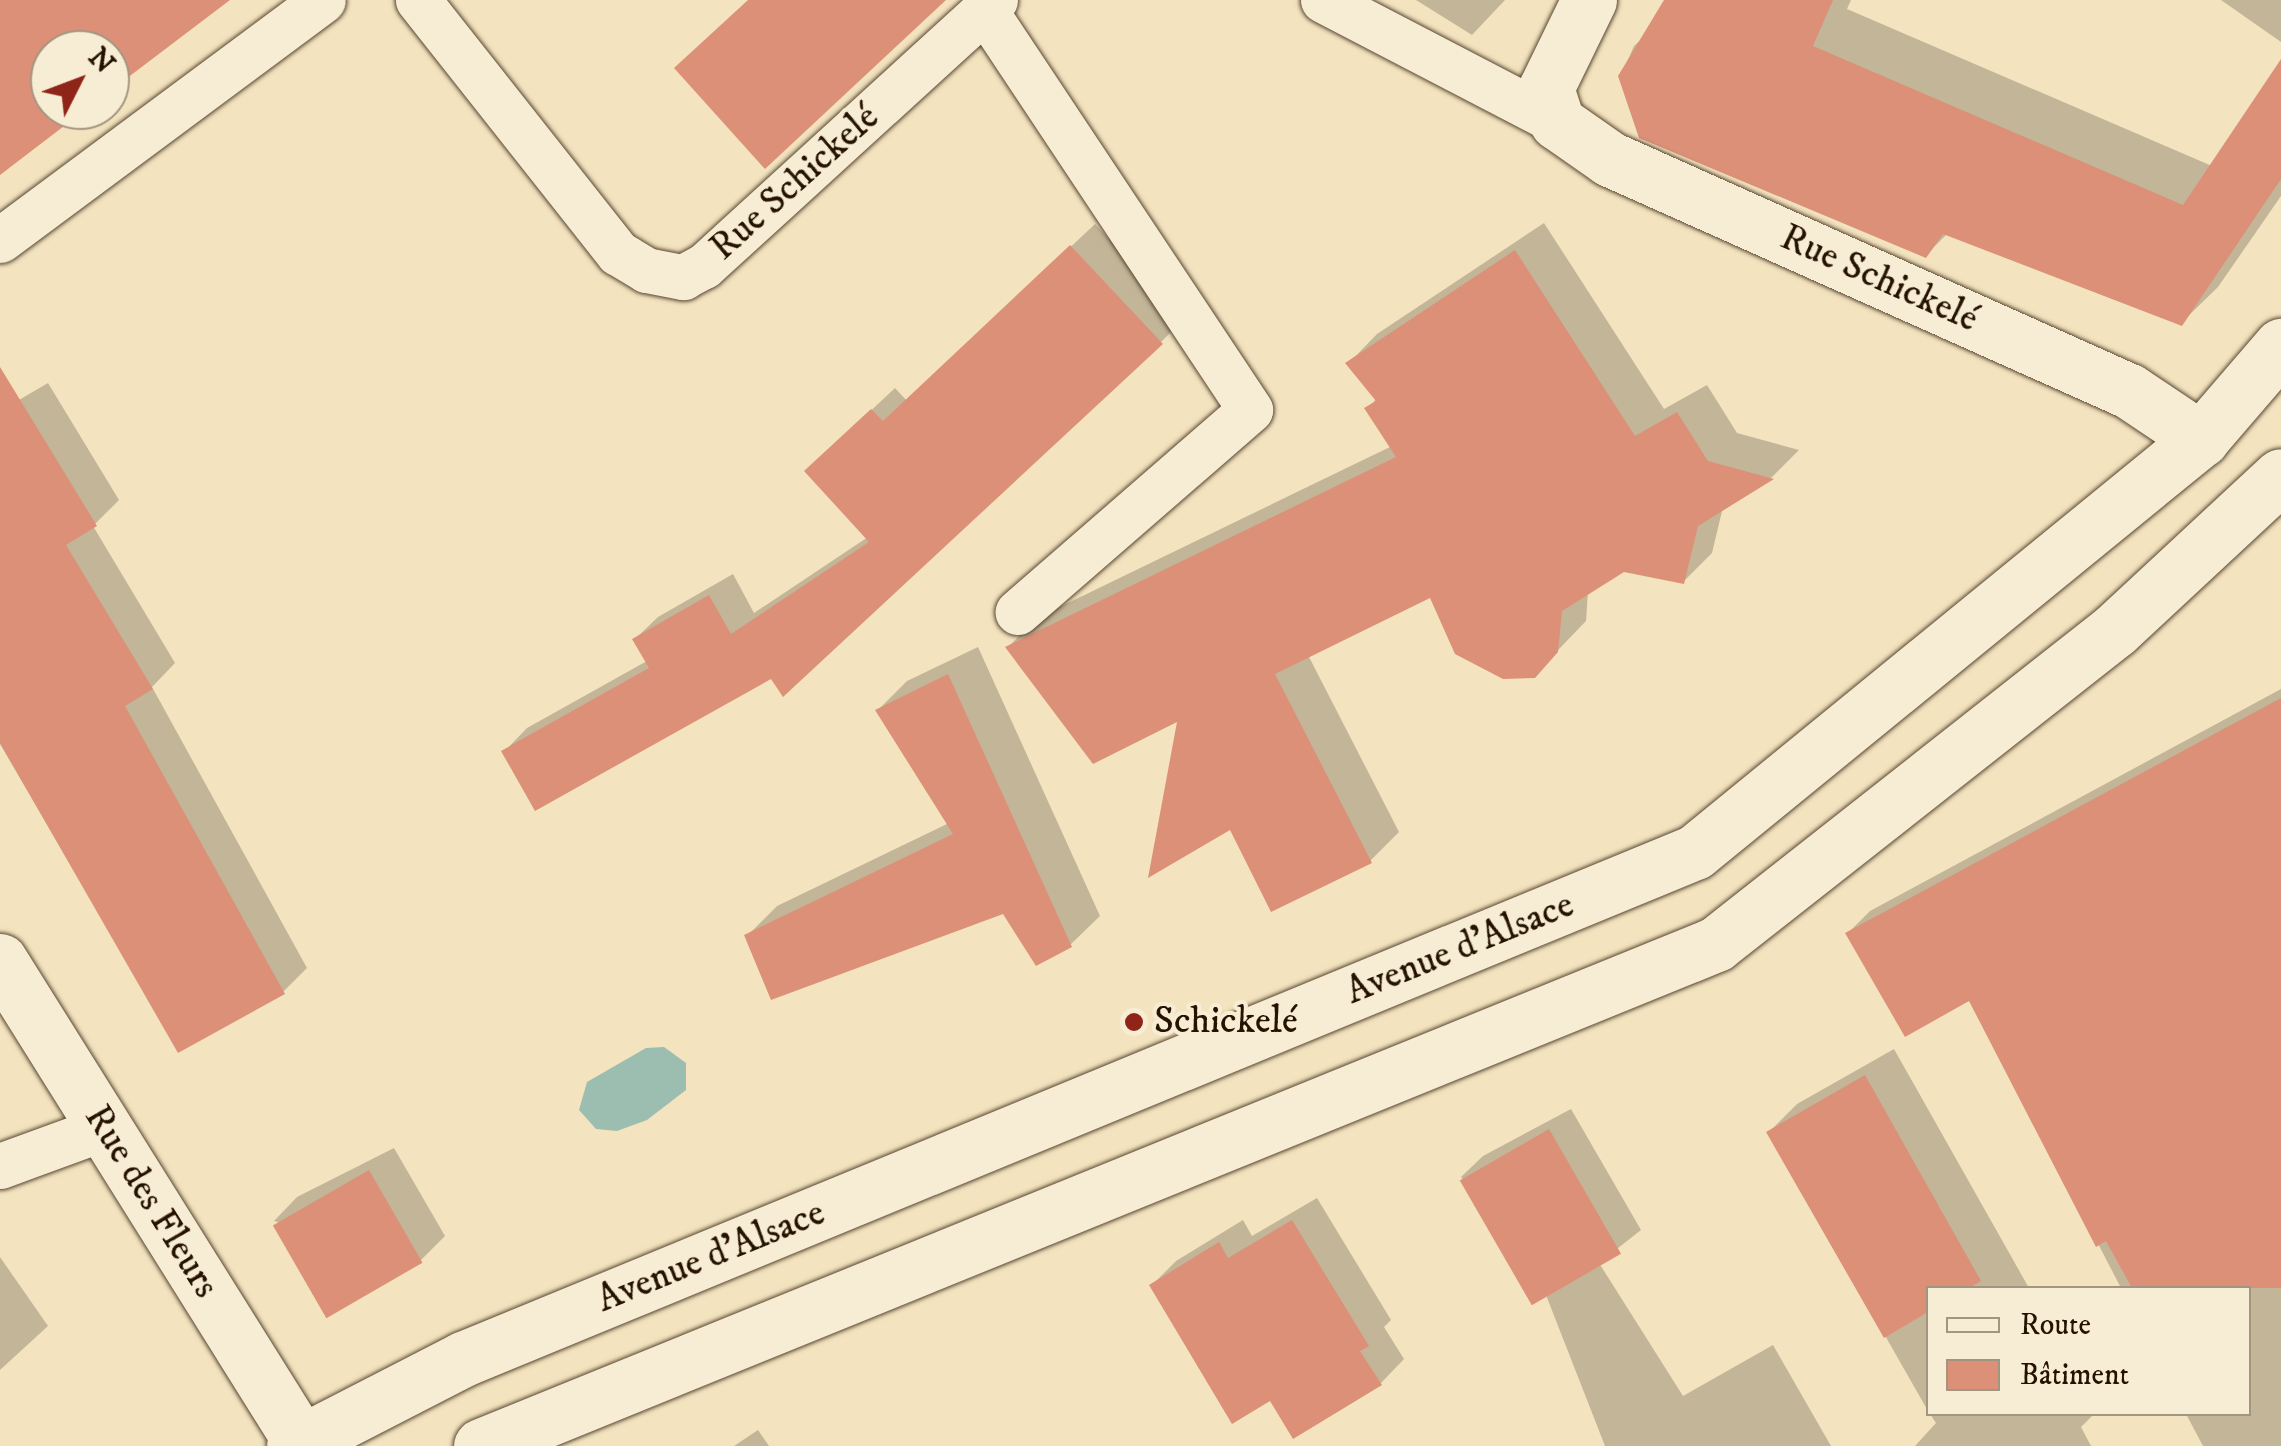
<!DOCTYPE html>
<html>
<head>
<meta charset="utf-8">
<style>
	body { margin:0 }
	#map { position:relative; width:2281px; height:1446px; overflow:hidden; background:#f3e3bf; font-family:"IM FELL DW Pica",serif }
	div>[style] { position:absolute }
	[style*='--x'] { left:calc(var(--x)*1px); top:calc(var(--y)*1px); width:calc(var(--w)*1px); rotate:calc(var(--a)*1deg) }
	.water>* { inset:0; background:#9bbeb0 }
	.shadow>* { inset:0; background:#0003 }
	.building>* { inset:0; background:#dc9078; transform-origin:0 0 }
	.roads { filter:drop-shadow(0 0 2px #584630) drop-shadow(0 0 2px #584630) }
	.service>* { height:45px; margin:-22.5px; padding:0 22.5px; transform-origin:22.5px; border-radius:22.5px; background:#f7edd5 }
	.minor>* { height:55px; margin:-27.5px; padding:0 27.5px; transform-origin:27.5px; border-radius:27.5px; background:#f7edd5 }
	.secondary>* { height:55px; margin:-27.5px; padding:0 27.5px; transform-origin:27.5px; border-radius:27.5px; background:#f7edd5 }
	.dots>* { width:28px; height:28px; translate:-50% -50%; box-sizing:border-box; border:5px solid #f7edd5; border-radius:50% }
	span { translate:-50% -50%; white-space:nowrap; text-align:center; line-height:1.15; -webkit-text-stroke:8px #f7edd5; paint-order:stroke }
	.street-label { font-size:38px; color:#251201 }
	.poi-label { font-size:38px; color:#251201 }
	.left { translate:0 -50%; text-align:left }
	.legend { position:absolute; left:1926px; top:1286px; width:325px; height:130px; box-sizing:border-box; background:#f7edd5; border:2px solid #a39580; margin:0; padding:12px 18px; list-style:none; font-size:30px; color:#251201 }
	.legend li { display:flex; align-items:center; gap:20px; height:50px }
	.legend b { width:50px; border:2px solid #a39580 }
	.north { position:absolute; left:30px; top:30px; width:100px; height:100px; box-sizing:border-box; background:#f7edd5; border:2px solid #a39580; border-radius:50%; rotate:48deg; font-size:28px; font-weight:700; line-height:40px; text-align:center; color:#251201 }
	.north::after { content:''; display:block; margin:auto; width:35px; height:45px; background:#8f2418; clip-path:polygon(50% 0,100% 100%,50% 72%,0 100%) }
</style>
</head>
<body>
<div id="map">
	<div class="water">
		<div style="clip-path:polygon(664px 1047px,686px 1063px,686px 1090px,647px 1120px,617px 1131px,596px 1129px,579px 1110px,587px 1082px,646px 1048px)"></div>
	</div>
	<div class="shadow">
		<div style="clip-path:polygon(1416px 0,1505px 0,1472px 35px)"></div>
		<div style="clip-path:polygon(1685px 0,1851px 0,1847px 9px,2212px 166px,2281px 63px,2281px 196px,2218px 287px,2181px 323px,1948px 233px,1926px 255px,1621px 76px,1634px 46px)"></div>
		<div style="clip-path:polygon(2221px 0,2281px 0,2281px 42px)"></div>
		<div style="clip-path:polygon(1544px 223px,1664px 409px,1707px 385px,1737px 433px,1799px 450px,1772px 477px,1723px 507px,1712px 553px,1683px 582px,1624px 569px,1588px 591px,1586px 621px,1534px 675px,1431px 594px,1308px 655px,1399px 832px,1370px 861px,1180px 718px,1008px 647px,1037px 618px,1392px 446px,1367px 409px,1377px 398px,1349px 363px,1377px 334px)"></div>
		<div style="clip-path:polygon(1095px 224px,1184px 319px,1161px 342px,772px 675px,505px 751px,527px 728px,647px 661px,635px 639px,658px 617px,733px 574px,754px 613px,868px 537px,831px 448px,895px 388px,907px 401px)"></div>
		<div style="clip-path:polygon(48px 383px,119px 500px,93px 526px,175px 663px,152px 687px,307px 968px,283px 992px,179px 1050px,0 744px,0 411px)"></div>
		<div style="clip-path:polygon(978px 647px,1100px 916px,1070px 945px,1004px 911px,747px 936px,777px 906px,949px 823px,878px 710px,907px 681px)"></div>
		<div style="clip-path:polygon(2281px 689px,2281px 1446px,2203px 1446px,2186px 1414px,2248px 1414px,2248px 1288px,2121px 1288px,1970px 997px,1848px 933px,1870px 911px)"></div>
		<div style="clip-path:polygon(1894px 1049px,2029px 1288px,1928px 1288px,1928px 1411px,1769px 1132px,1797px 1104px)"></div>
		<div style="clip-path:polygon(1571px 1109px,1641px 1230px,1599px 1263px,1683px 1396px,1773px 1345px,1831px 1446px,1605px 1446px,1544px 1290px,1461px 1177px,1483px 1156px)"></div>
		<div style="clip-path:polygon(394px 1148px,445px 1236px,421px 1260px,274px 1221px,297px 1197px)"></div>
		<div style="clip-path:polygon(1317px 1198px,1391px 1320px,1384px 1327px,1404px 1359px,1381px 1383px,1271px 1398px,1152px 1285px,1176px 1261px,1243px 1220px,1252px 1236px)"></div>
		<div style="clip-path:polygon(0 1257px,48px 1326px,0 1370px)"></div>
		<div style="clip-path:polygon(1930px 1414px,2094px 1414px,2081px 1427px,2091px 1446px,1915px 1446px,1936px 1423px)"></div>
		<div style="clip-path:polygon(758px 1430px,769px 1446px,734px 1446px)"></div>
	</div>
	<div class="building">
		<div style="clip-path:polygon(0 0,230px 0,110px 91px,110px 50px,50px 50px,50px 110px,85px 110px,0 175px)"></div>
		<div style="clip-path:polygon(748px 0,946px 0,765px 169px,674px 68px)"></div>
		<div style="clip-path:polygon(1664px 0,1833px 0,1813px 46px,2183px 205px,2281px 59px,2281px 179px,2182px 326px,1943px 234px,1926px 258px,1639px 138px,1618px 76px)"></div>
		<div style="clip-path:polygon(1070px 245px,1163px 344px,783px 697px,771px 679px,535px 811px,501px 751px,649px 668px,632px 639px,709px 595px,731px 634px,869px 542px,804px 471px,871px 409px,883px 421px)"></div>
		<div style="clip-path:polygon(1515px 250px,1635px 436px,1677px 412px,1708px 461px,1774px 479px,1698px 526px,1684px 584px,1624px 572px,1562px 611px,1558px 652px,1535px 678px,1503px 679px,1455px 654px,1430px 598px,1275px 674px,1372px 863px,1271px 912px,1230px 830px,1148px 878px,1177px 722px,1093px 764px,1005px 647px,1396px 457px,1364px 408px,1376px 401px,1345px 363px)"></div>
		<div style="clip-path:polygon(0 367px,97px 526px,66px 545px,153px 689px,125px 706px,285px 994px,178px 1053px,0 743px)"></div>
		<div style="clip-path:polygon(948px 674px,1072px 947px,1036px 966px,1003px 914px,771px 1000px,744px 935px,953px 834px,875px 710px)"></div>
		<div style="clip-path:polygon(2281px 698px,2281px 1288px,2132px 1288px,2106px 1241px,2096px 1247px,1969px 1001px,1905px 1037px,1845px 933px)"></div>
		<div style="clip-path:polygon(1865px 1075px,1981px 1281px,1969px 1288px,1928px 1288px,1928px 1312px,1884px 1338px,1766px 1132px)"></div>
		<div style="left:1549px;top:1129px;width:144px;height:103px;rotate:60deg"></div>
		<div style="left:369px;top:1170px;width:107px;height:111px;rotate:60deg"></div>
		<div style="clip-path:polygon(1292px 1220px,1369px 1346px,1360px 1351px,1382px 1385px,1293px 1439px,1270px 1401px,1232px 1424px,1149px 1285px,1219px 1242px,1228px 1258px)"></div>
	</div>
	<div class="roads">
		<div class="service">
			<div style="--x:418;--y:0;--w:323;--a:51.7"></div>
			<div style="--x:618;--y:253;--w:33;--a:31"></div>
			<div style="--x:646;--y:270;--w:38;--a:11"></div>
			<div style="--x:683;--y:277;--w:24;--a:-28"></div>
			<div style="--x:704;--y:266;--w:394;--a:-42.4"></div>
			<div style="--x:1323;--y:0;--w:264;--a:27.5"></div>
			<div style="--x:984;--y:9;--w:481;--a:56.4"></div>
			<div style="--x:1250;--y:410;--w:308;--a:139"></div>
			<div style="--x:0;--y:240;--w:402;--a:-36.6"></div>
			<div style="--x:0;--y:1166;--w:111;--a:-20.1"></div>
		</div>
		<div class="minor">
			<div style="--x:1589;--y:0;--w:98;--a:116"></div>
			<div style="--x:1546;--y:88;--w:36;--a:72"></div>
			<div style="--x:1557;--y:122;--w:65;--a:34.9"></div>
			<div style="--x:1610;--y:159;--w:568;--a:24.09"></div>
			<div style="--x:2129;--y:391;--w:87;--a:33.7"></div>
			<div style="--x:0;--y:961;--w:567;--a:57.96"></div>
		</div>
		<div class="secondary">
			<div style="--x:294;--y:1446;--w:190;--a:-27.2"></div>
			<div style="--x:463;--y:1359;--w:1332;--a:-22.37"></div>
			<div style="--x:1695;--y:852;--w:653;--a:-39.22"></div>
			<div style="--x:2201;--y:439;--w:123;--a:-49.3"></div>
			<div style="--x:481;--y:1446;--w:1333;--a:-22.12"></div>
			<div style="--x:1716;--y:944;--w:508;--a:-38.2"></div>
			<div style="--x:2115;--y:630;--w:226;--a:-42.9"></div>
		</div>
	</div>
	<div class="dots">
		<div style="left:1134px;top:1022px;background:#8f2418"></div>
	</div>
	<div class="street-label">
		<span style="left:795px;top:183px;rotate:-42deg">Rue Schickelé</span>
		<span style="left:1879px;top:279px;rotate:24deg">Rue Schickelé</span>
		<span style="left:1460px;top:949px;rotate:-22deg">Avenue d'Alsace</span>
		<span style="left:151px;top:1202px;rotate:58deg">Rue des Fleurs</span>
		<span style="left:711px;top:1257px;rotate:-22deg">Avenue d'Alsace</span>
	</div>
	<div class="poi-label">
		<span class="left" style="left:1154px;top:1022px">Schickelé</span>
	</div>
	<ul class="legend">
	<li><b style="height:12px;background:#f7edd5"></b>Route</li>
	<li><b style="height:28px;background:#dc9078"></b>Bâtiment</li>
	</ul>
	<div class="north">N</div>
</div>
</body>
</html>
